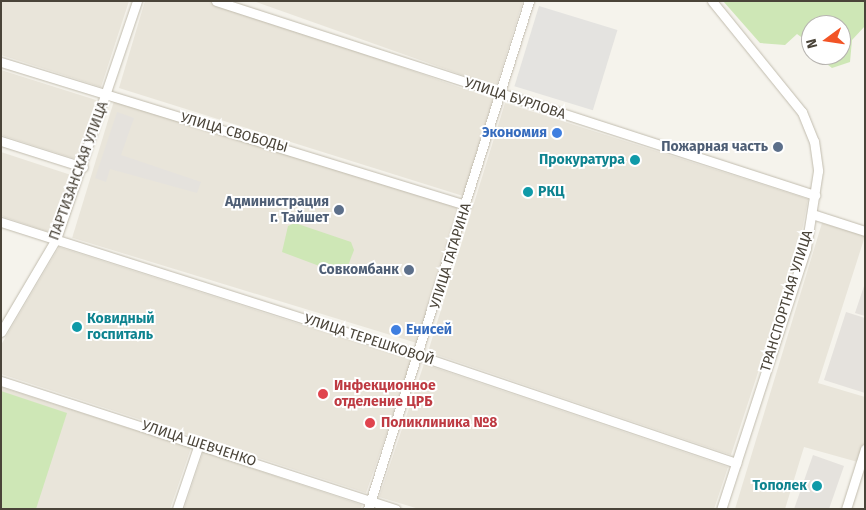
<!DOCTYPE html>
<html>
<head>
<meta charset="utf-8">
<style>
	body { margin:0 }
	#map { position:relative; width:866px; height:510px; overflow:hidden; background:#f5f3ec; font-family:"Fira Sans",sans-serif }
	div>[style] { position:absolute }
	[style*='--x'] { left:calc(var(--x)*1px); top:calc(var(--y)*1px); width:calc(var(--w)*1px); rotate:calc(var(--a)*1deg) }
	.residential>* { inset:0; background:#e9e5da; transform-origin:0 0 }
	.industrial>* { inset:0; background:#e5e2dd }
	.green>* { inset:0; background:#cee7b6 }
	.parking>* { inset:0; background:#e4e3e0; transform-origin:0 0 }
	.roads { filter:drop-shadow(0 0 1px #c1bcae) drop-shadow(0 0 1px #c1bcae) }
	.minor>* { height:9px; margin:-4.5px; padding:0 4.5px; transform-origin:4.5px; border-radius:4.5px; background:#fff }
	.dots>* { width:14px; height:14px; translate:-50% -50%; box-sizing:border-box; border:2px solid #fff; border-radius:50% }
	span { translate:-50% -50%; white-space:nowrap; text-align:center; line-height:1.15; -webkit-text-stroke:4px #fff; paint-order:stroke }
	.street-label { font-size:14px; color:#4a4439 }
	.shop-label { font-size:14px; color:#366cbe; font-weight:700 }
	.right { translate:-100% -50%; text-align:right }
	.left { translate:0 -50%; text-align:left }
	.service-label { font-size:14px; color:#4e5e75; font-weight:700 }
	.culture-label { font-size:14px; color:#0d838f; font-weight:700 }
	.health-label { font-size:14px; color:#be3a42; font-weight:700 }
	.frame { position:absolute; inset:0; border:2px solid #4a4439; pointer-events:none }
	.north { position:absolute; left:801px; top:15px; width:50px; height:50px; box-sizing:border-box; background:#fff; border:1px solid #b7b4b0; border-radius:50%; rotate:256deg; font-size:14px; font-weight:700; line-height:20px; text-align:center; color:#4a4439 }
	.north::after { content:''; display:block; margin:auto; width:18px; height:22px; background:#f25426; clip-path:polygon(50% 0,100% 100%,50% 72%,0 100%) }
</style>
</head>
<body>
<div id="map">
	<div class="residential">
		<div style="clip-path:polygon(1px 1px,129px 1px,101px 87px,1px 55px)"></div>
		<div style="clip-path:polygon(145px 1px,213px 1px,493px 99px,463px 196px,119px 88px)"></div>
		<div style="clip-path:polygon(253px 1px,523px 1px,496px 87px)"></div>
		<div style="clip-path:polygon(1px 70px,96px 100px,79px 160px,1px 135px)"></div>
		<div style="left:114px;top:101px;width:362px;height:143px;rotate:17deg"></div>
		<div style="clip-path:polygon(505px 103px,808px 199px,799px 247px,731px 455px,428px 352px)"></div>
		<div style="clip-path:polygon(1px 152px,74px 176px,52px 233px,1px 216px)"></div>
		<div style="clip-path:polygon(822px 223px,865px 236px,818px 383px,865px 397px,865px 464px,804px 447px,785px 509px,735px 509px)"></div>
		<div style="clip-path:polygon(59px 247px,412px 360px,366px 493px,1px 374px,1px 345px)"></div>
		<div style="clip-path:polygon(424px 364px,728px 467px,714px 509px,419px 509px,379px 497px)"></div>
		<div style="clip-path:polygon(1px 387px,191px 448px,170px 509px,1px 509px)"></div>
		<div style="clip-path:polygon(203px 452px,362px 505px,361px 509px,184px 509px)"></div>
	</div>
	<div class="industrial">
		<div style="clip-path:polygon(117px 112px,134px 118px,121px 155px,201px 182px,197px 193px,110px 169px,106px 182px,95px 178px)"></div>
		<div style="clip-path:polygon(865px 283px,865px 316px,855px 313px)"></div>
		<div style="clip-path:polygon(846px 312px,865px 318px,865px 393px,824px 380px)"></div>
		<div style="clip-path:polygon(813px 455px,844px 466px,829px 509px,794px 509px)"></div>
	</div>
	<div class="green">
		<div style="clip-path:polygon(723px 1px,865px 1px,865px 26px,852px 40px,850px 62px,832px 68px,815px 55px,841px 55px,841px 25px,811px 25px,811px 44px,797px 34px,785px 45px,760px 43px)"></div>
		<div style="clip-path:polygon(295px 223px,351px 242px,354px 250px,346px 271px,338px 273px,282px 252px,288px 226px)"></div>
		<div style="clip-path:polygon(1px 391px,67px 413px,36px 509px,1px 509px)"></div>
	</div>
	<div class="parking">
		<div style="left:539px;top:6px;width:82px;height:84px;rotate:17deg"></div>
	</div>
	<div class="roads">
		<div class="minor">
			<div style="--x:216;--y:1;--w:630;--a:17.95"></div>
			<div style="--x:712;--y:1;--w:143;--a:51"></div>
			<div style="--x:802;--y:112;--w:31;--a:68"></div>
			<div style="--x:814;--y:141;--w:30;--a:82"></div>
			<div style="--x:818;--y:171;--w:78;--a:98.9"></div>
			<div style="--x:806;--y:248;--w:274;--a:108"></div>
			<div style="--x:1;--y:62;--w:487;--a:17.1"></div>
			<div style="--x:1;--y:141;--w:86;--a:17.6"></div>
			<div style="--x:812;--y:214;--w:56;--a:17.8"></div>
			<div style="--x:1;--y:222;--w:440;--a:17.7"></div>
			<div style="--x:420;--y:356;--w:334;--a:18.7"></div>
			<div style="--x:1;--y:332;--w:108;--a:-59.4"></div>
			<div style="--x:56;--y:239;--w:251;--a:-71.2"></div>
			<div style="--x:1;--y:381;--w:415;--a:18"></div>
			<div style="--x:177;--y:509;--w:69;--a:-71.3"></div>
			<div style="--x:368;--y:509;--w:533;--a:-72.42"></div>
			<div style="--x:846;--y:509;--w:63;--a:-72.4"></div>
		</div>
	</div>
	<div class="dots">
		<div style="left:557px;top:133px;background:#3f7fe0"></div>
		<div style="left:778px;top:147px;background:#5c6f8a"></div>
		<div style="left:635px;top:160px;background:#0f9aa8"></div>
		<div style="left:528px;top:192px;background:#0f9aa8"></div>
		<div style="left:339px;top:210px;background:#5c6f8a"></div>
		<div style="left:409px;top:270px;background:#5c6f8a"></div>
		<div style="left:77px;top:327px;background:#0f9aa8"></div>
		<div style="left:396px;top:330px;background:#3f7fe0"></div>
		<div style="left:323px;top:394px;background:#e0444e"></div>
		<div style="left:370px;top:423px;background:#e0444e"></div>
		<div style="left:817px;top:486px;background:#0f9aa8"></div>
	</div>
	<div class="street-label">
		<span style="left:515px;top:99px;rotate:18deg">УЛИЦА БУРЛОВА</span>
		<span style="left:234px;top:133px;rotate:16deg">УЛИЦА СВОБОДЫ</span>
		<span style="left:79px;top:171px;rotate:-70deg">ПАРТИЗАНСКАЯ УЛИЦА</span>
		<span style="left:451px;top:256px;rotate:-73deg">УЛИЦА ГАГАРИНА</span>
		<span style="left:787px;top:301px;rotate:-73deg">ТРАНСПОРТНАЯ УЛИЦА</span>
		<span style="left:369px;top:340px;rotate:18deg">УЛИЦА ТЕРЕШКОВОЙ</span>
		<span style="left:199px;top:444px;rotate:18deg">УЛИЦА ШЕВЧЕНКО</span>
	</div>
	<div class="shop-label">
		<span class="right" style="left:547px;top:133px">Экономия</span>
		<span class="left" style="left:406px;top:330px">Енисей</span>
	</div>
	<div class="service-label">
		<span class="right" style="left:768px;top:147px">Пожарная часть</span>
		<span class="right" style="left:329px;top:210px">Администрация<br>г. Тайшет</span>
		<span class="right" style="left:399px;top:270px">Совкомбанк</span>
	</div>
	<div class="culture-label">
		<span class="right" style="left:625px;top:160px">Прокуратура</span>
		<span class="left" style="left:538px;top:192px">РКЦ</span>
		<span class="left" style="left:87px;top:327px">Ковидный<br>госпиталь</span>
		<span class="right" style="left:807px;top:486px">Тополек</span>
	</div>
	<div class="health-label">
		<span class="left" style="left:334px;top:394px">Инфекционное<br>отделение ЦРБ</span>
		<span class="left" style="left:381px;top:423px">Поликлиника №8</span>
	</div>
	<div class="frame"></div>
	<div class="north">N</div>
</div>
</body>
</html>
